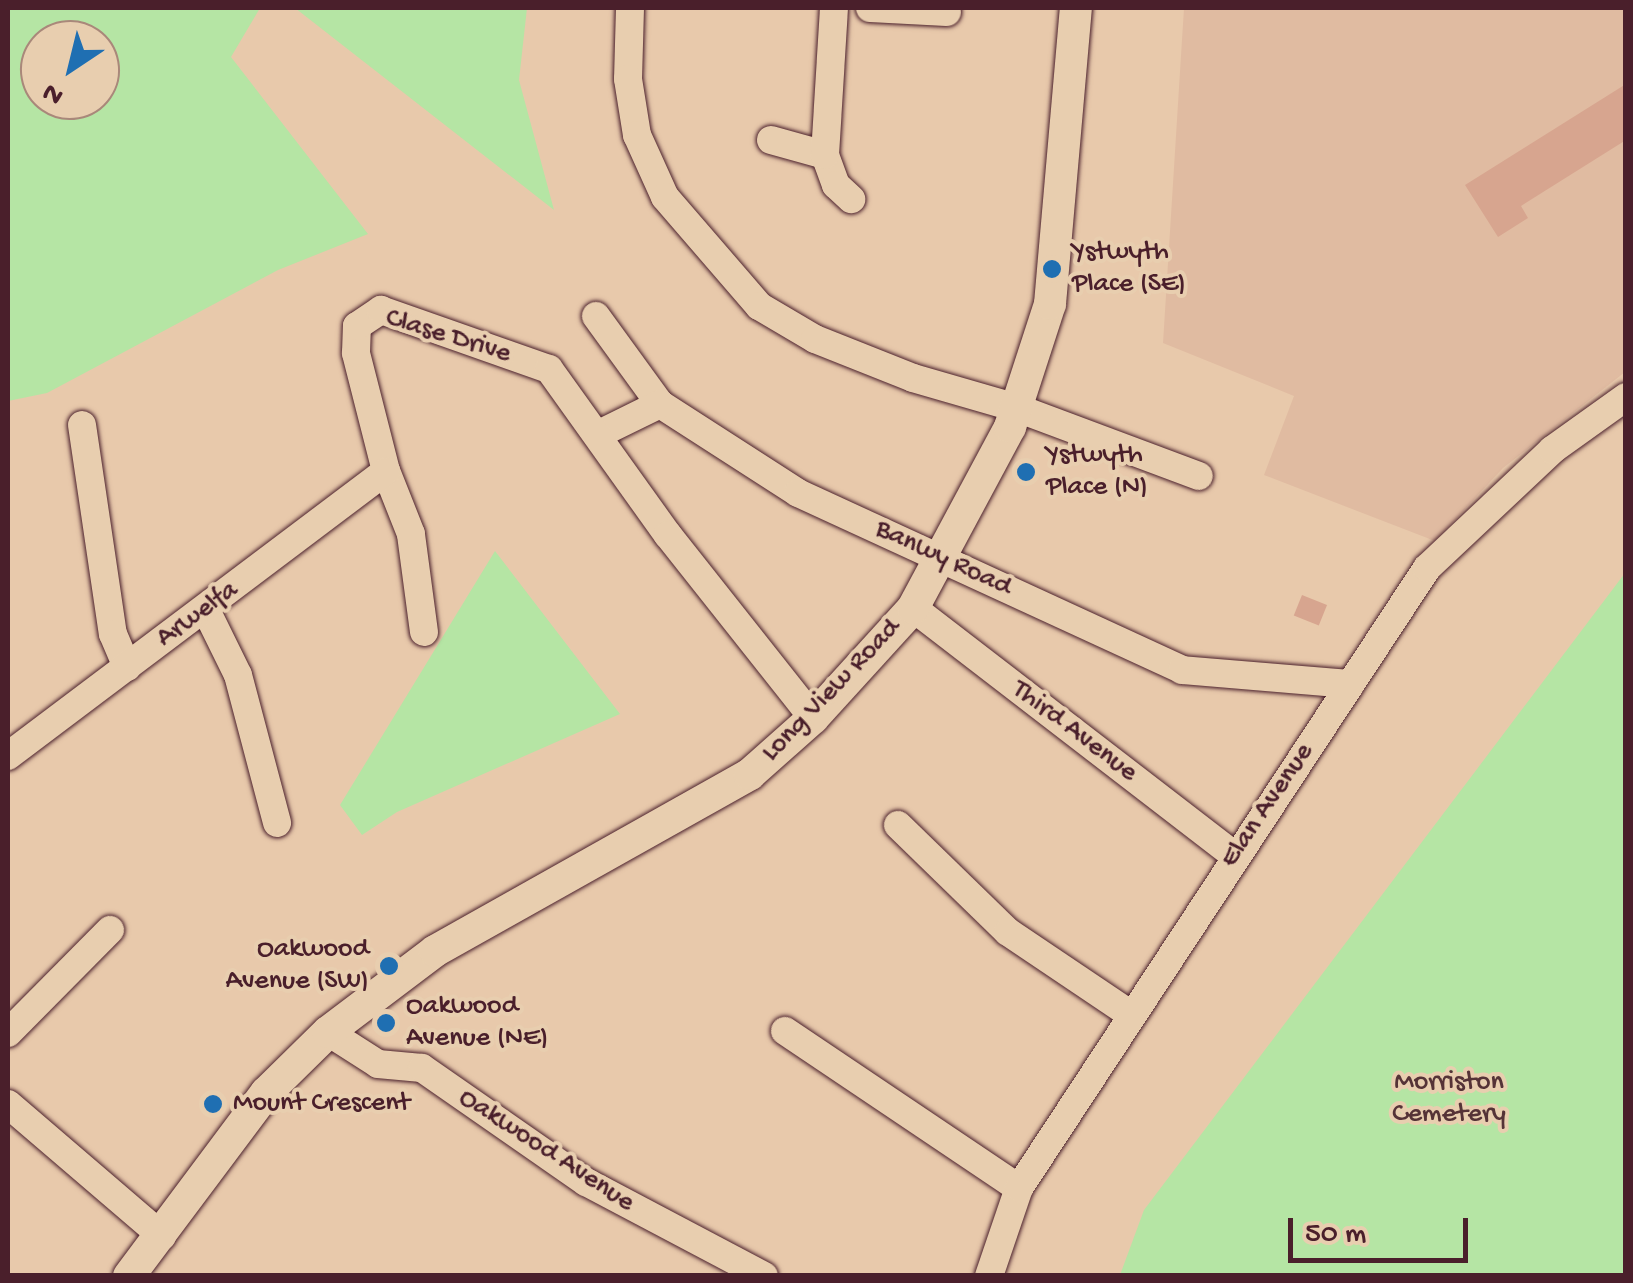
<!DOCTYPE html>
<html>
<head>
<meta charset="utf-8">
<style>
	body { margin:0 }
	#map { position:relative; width:1633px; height:1283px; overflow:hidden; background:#e8c9ab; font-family:"Gochi Hand",sans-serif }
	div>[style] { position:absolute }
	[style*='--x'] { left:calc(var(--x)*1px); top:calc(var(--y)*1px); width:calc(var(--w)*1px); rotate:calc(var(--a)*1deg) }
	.built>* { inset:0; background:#e0bba1 }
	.green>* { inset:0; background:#b5e5a4 }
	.building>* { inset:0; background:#d7a58f; transform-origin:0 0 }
	.roads { filter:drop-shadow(0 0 2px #4a1f2b) drop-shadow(0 0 2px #4a1f2b) }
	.minor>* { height:28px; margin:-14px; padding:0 14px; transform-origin:14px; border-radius:14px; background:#e8ceaf }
	.tertiary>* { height:32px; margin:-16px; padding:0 16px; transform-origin:16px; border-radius:16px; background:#e8ceaf }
	.dots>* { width:28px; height:28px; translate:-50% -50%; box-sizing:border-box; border:5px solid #e8ceaf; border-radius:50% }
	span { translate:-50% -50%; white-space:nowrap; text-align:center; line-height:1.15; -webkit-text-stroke:8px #e8ceaf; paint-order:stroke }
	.poi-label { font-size:28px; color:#4a1f2b }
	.left { translate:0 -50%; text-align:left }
	.right { translate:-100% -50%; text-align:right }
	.street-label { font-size:28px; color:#4a1f2b }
	.park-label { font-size:28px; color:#553337 }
	.frame { position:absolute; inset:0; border:10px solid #4a1f2b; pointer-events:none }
	.north { position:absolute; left:20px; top:20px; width:100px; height:100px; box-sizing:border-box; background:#e8ceaf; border:2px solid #a9887a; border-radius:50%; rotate:215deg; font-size:28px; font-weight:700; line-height:40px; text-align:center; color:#4a1f2b }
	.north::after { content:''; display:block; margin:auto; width:35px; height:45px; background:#1f6fb2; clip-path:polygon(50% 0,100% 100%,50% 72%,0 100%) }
	.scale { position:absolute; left:1288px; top:1218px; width:180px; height:45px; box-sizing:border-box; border:5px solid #4a1f2b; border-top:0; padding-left:12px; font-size:30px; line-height:35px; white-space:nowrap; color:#4a1f2b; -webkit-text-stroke:8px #e8ceaf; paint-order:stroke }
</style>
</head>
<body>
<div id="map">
	<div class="built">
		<div style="clip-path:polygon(1184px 8px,1625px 8px,1625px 372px,1503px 468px,1435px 541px,1264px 475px,1294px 396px,1163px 343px)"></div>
	</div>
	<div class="green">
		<div style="clip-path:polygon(evenodd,8px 8px,260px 8px,231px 57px,368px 234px,278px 270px,47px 393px,8px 401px,8px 8px,100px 40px,100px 100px,40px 100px,40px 40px,100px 40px)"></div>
		<div style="clip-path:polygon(295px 8px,527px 8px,519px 80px,554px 210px)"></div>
		<div style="clip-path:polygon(495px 551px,620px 714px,397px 812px,362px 835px,340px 805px)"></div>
		<div style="clip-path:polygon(1625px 573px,1625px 1275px,1120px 1275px,1144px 1210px)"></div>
	</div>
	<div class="building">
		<div style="clip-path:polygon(1626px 84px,1626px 140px,1521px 206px,1528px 218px,1498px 237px,1465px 185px)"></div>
		<div style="left:1302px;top:595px;width:27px;height:22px;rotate:22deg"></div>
	</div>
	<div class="roads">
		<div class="minor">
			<div style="--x:630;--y:8;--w:71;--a:91.6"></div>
			<div style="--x:628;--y:79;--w:57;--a:80.9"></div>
			<div style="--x:637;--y:135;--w:68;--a:65.7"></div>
			<div style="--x:665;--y:197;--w:144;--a:49.2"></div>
			<div style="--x:759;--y:306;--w:65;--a:30.5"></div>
			<div style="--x:815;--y:339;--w:105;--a:21.7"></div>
			<div style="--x:913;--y:378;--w:108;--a:16.1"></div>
			<div style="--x:1017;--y:408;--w:194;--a:20.5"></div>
			<div style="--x:870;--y:8;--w:77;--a:3"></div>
			<div style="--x:771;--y:140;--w:56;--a:15.5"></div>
			<div style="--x:825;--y:155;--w:32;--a:70"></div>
			<div style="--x:836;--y:185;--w:21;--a:43"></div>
			<div style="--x:825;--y:155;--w:147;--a:-86.5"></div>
			<div style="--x:596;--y:316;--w:109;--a:54"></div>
			<div style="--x:660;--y:404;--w:164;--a:32.8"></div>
			<div style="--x:798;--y:493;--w:423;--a:24.7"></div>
			<div style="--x:1182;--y:670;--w:169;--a:4.8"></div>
			<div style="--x:82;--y:425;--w:211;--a:81.6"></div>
			<div style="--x:113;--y:634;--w:36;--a:67"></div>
			<div style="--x:601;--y:433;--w:66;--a:-26.2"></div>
			<div style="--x:913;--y:608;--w:405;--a:37.6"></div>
			<div style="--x:206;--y:610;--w:72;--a:63.8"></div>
			<div style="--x:238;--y:675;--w:153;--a:75.2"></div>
			<div style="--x:424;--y:632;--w:99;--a:-97.6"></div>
			<div style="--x:411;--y:534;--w:68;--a:-111.6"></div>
			<div style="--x:386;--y:471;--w:122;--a:-104.3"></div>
			<div style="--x:356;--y:353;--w:27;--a:-88"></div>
			<div style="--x:357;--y:326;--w:29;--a:-34"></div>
			<div style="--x:381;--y:310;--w:178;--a:19.4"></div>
			<div style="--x:549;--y:369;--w:204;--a:54.4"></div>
			<div style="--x:668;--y:535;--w:233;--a:51.6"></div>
			<div style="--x:8;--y:756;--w:473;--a:-37"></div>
			<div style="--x:898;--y:825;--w:153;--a:44.2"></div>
			<div style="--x:1008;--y:932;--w:147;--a:33.9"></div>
			<div style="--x:785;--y:1031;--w:282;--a:33.9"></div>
			<div style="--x:328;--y:1032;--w:59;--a:32.6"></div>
			<div style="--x:378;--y:1064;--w:44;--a:5.2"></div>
			<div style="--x:422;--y:1068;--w:200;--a:34.8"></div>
			<div style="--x:586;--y:1182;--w:201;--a:27.8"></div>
			<div style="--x:8;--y:1033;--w:145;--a:-45.3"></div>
			<div style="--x:8;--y:1104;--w:203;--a:40.6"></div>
			<div style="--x:989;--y:1276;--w:93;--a:-71.2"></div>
			<div style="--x:1019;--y:1188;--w:742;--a:-56.65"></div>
			<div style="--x:1427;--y:568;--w:172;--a:-43.3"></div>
			<div style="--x:1552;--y:450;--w:91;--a:-35.6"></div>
		</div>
		<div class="tertiary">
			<div style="--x:129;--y:1276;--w:229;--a:-53.2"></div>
			<div style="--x:266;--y:1093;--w:87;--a:-44.5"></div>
			<div style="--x:328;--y:1032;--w:134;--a:-37.1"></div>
			<div style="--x:435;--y:951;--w:361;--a:-29.3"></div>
			<div style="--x:750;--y:774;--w:84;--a:-41.6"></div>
			<div style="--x:813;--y:718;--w:149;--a:-47.7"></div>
			<div style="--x:913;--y:608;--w:205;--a:-61.8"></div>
			<div style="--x:1010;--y:427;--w:129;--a:-72"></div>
			<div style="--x:1050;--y:304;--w:297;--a:-85"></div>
		</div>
	</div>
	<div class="dots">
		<div style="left:1052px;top:269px;background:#1f6fb2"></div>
		<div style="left:1026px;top:472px;background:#1f6fb2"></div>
		<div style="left:389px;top:966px;background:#1f6fb2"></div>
		<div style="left:386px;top:1023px;background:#1f6fb2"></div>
		<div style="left:213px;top:1104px;background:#1f6fb2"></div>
	</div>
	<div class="poi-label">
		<span class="left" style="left:1072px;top:269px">Ystwyth<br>Place (SE)</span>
		<span class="left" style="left:1046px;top:472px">Ystwyth<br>Place (N)</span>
		<span class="right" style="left:369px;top:966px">Oakwood<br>Avenue (SW)</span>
		<span class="left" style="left:406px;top:1023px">Oakwood<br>Avenue (NE)</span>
		<span class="left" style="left:233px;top:1104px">Mount Crescent</span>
	</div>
	<div class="street-label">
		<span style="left:448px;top:337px;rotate:17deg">Clase Drive</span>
		<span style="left:943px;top:559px;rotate:25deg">Banwy Road</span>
		<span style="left:198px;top:615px;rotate:-36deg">Arwelfa</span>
		<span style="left:832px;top:691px;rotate:-46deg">Long View Road</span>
		<span style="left:1074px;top:732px;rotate:37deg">Third Avenue</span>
		<span style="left:1268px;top:806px;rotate:-56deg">Elan Avenue</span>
		<span style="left:546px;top:1151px;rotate:33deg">Oakwood Avenue</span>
	</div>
	<div class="park-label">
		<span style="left:1449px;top:1099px">Morriston<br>Cemetery</span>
	</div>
	<div class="frame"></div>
	<div class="north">N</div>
	<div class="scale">50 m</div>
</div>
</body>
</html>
